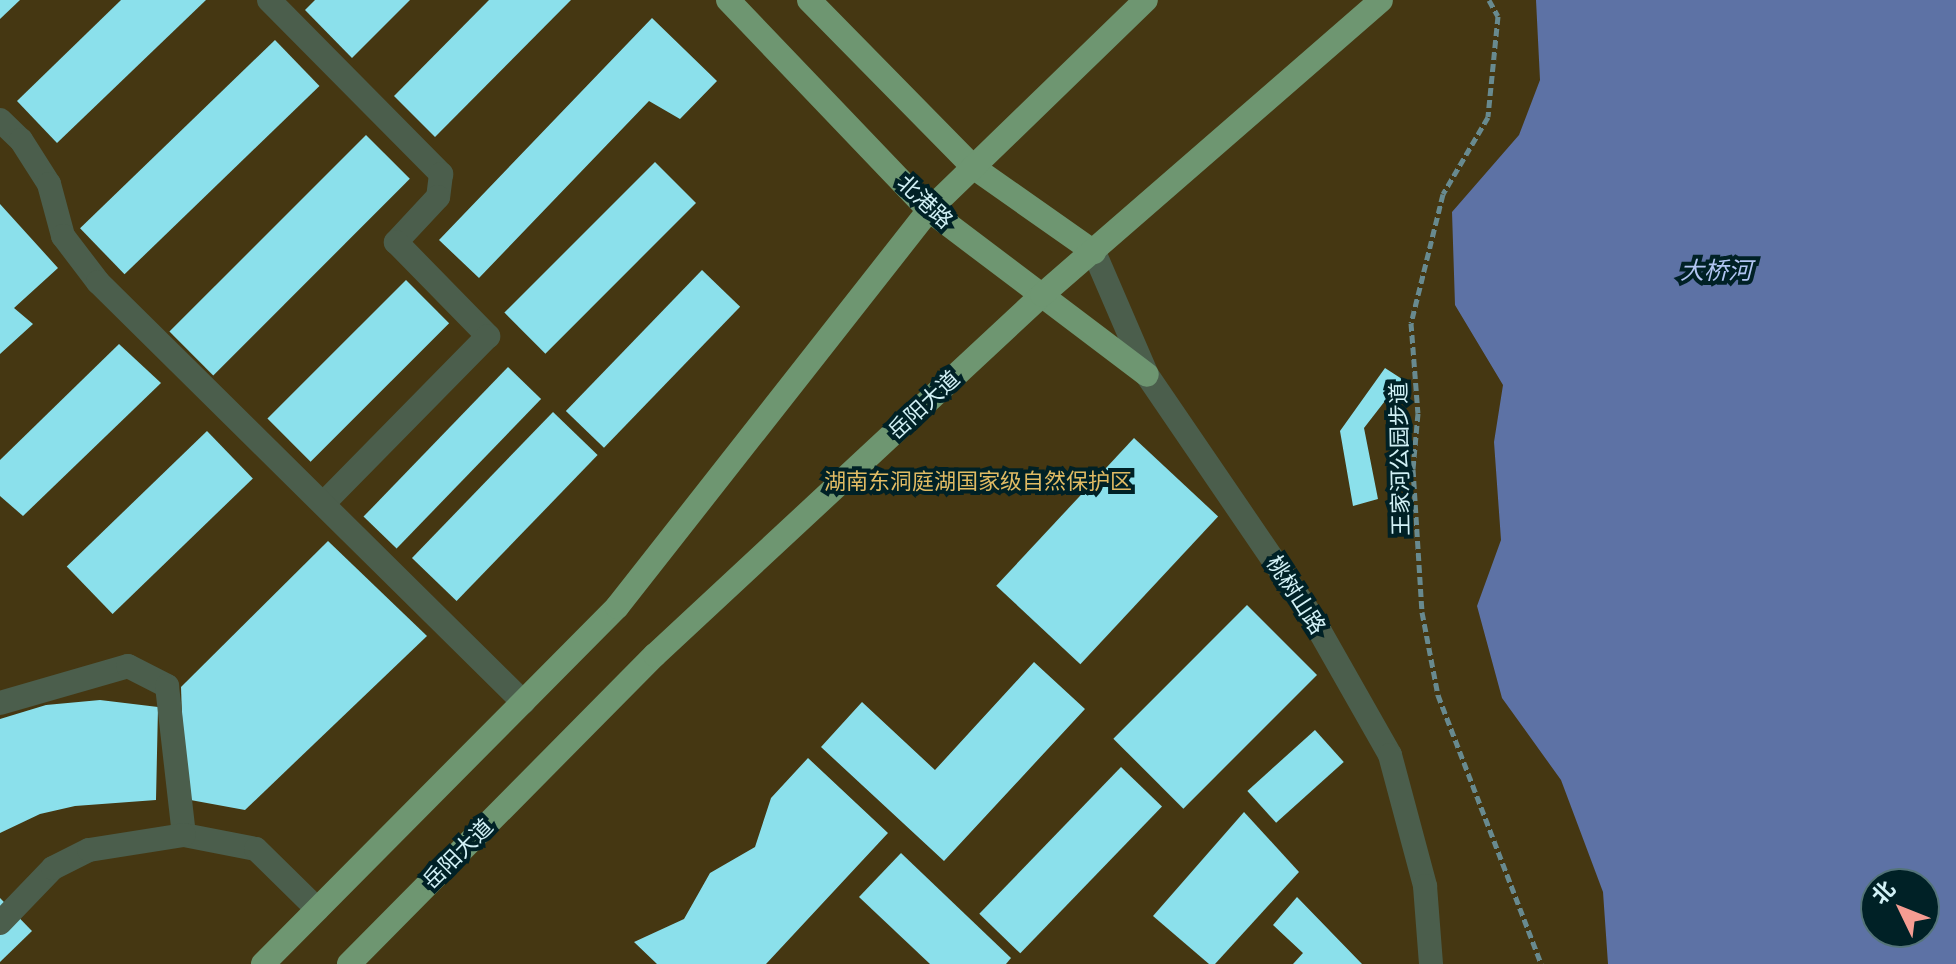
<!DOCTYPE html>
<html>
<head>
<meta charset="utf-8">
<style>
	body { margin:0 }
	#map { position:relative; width:1956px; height:964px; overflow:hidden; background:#072b30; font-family:Roboto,"Noto Sans SC",sans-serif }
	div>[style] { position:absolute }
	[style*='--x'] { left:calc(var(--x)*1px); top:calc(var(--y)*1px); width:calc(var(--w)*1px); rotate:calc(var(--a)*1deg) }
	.green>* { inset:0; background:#453712 }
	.water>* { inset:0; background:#5d72a5 }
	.building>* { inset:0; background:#8be0eb; transform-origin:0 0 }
	.path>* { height:5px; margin-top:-2.5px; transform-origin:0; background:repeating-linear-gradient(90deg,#688a8f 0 8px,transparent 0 12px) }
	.minor>* { height:24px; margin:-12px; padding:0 12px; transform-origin:12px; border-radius:12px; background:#4b5e4c }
	.major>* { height:24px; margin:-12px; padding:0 12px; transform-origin:12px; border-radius:12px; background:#6e9671 }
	span { translate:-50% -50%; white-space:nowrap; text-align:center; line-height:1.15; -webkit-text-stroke:8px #002126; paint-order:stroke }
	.street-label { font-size:22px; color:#d2f1f6 }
	.park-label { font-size:22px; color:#e0bb64 }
	.water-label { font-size:24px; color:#b1c5f3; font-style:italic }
	.north { position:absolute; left:1860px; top:868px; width:80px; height:80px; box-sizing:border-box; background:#002126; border:2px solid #547479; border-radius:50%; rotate:313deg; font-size:22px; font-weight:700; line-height:32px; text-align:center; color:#d2f1f6 }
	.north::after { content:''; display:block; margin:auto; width:28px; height:36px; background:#f59c92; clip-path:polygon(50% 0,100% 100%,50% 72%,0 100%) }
</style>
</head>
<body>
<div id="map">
	<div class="green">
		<div style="clip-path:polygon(evenodd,0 0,1956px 0,1956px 964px,0 964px,0 0,1876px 884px,1924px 884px,1924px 932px,1876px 932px,1876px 884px)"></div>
	</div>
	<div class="water">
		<div style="clip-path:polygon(evenodd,1536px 0,1956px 0,1956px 964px,1608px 964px,1603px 892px,1561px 780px,1502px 698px,1477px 606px,1501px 540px,1494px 442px,1503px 385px,1455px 305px,1452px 212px,1519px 135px,1540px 80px,1536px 0,1876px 884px,1924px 884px,1924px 932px,1876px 932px,1876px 884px)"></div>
	</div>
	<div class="building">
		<div style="clip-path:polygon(0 0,20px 0,0 19px)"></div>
		<div style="clip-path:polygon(121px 0,206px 0,57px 143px,17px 101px)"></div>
		<div style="clip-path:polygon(315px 0,410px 0,352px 58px,305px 10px)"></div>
		<div style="clip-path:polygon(489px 0,571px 0,435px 137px,394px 96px)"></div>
		<div style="clip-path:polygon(652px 18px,717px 81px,680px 119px,649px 101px,479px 278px,439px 240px)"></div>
		<div style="left:275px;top:40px;width:64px;height:271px;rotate:46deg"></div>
		<div style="left:366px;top:135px;width:62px;height:278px;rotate:45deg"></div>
		<div style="left:655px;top:162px;width:58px;height:213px;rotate:45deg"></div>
		<div style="clip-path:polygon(0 204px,58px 268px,14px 308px,33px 324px,0 354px)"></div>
		<div style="left:702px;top:270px;width:53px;height:196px;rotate:44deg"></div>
		<div style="left:406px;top:280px;width:61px;height:196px;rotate:45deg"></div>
		<div style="clip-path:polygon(119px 344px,161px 383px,23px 516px,0 496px,0 460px)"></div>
		<div style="left:508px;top:367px;width:46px;height:208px;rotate:44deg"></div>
		<div style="clip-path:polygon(1385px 368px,1402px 379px,1364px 428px,1378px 499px,1353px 506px,1340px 431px)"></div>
		<div style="left:553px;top:412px;width:62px;height:203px;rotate:44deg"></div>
		<div style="left:207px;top:431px;width:66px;height:195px;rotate:46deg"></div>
		<div style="left:1134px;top:438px;width:115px;height:202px;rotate:43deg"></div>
		<div style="clip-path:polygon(328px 541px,427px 636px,245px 810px,185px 799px,181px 687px)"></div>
		<div style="left:1247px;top:605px;width:99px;height:189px;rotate:45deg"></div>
		<div style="clip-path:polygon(1034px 662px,1085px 709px,944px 861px,821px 747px,862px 702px,935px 770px)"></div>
		<div style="clip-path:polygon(100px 700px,158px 707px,156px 800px,75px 806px,40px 814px,0 833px,0 719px,46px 705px)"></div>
		<div style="left:1315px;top:730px;width:43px;height:91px;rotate:48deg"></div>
		<div style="clip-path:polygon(808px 758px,888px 833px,766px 964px,657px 964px,634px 942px,684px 919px,710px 873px,755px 847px,771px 798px)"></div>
		<div style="left:1121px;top:767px;width:57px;height:204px;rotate:44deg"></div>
		<div style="clip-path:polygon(1244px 812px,1299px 872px,1215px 964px,1209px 964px,1153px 916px)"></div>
		<div style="clip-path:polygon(901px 853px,1011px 958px,1006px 964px,930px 964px,859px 897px)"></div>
		<div style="clip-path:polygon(1297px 897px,1362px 964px,1293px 964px,1303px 953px,1273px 925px)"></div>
		<div style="clip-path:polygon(0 898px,32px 931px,0 962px)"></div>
	</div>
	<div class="path">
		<div style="--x:1489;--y:0;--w:18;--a:61"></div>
		<div style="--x:1498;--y:16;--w:101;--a:95.7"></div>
		<div style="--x:1488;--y:117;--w:89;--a:120.3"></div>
		<div style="--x:1443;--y:194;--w:133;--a:103.9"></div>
		<div style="--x:1411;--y:323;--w:90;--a:85.6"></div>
		<div style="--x:1418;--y:413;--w:56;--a:95.1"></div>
		<div style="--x:1413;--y:469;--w:143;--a:86.4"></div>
		<div style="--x:1422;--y:612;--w:85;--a:79.1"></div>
		<div style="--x:1438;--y:695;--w:288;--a:69"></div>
	</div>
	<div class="minor">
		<div style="--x:269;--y:0;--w:245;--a:45.3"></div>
		<div style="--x:441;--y:174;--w:23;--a:97"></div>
		<div style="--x:438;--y:197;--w:62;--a:133"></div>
		<div style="--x:396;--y:242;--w:132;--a:45.6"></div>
		<div style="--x:488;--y:336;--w:235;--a:134.5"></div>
		<div style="--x:0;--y:120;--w:29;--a:44"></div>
		<div style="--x:21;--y:140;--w:52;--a:57.5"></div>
		<div style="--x:49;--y:184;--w:54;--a:74.9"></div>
		<div style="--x:63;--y:236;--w:58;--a:52.7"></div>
		<div style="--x:98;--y:282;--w:598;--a:44.66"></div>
		<div style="--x:1094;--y:252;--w:134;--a:66.7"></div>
		<div style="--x:1147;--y:375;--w:289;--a:55.7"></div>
		<div style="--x:1310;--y:614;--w:162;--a:60.4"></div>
		<div style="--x:1390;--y:755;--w:136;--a:75"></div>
		<div style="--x:1425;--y:886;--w:78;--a:85.6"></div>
		<div style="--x:0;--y:703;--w:133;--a:-16.1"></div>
		<div style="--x:128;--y:666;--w:44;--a:27.1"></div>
		<div style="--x:167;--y:686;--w:150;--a:83.5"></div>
		<div style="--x:184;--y:835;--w:73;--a:11"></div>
		<div style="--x:256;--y:849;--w:86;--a:44.5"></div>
		<div style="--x:0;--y:923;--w:76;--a:-46.1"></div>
		<div style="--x:53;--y:868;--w:40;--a:-26.6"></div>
		<div style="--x:89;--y:850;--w:96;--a:-9"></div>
	</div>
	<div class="major">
		<div style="--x:728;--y:0;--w:291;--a:46.3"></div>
		<div style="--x:929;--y:210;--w:273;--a:37.1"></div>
		<div style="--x:809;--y:0;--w:234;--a:45.5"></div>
		<div style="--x:973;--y:167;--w:148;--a:35.1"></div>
		<div style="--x:263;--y:964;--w:503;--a:-45.24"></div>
		<div style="--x:617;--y:607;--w:505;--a:-51.84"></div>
		<div style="--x:929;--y:210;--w:302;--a:-44.1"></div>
		<div style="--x:349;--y:964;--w:435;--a:-45.3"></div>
		<div style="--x:655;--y:655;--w:529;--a:-42.93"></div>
		<div style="--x:1042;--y:295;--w:449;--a:-41"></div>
	</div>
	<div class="street-label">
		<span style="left:925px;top:202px;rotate:43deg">北港路</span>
		<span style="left:924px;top:405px;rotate:-43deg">岳阳大道</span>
		<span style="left:1400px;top:459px;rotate:-91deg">王家河公园步道</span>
		<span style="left:1296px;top:595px;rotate:57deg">桃树山路</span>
		<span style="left:458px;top:854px;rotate:-45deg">岳阳大道</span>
	</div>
	<div class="park-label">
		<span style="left:978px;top:482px">湖南东洞庭湖国家级自然保护区</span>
	</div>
	<div class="water-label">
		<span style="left:1716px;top:272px">大桥河</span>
	</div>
	<div class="north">北</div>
</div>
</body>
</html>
